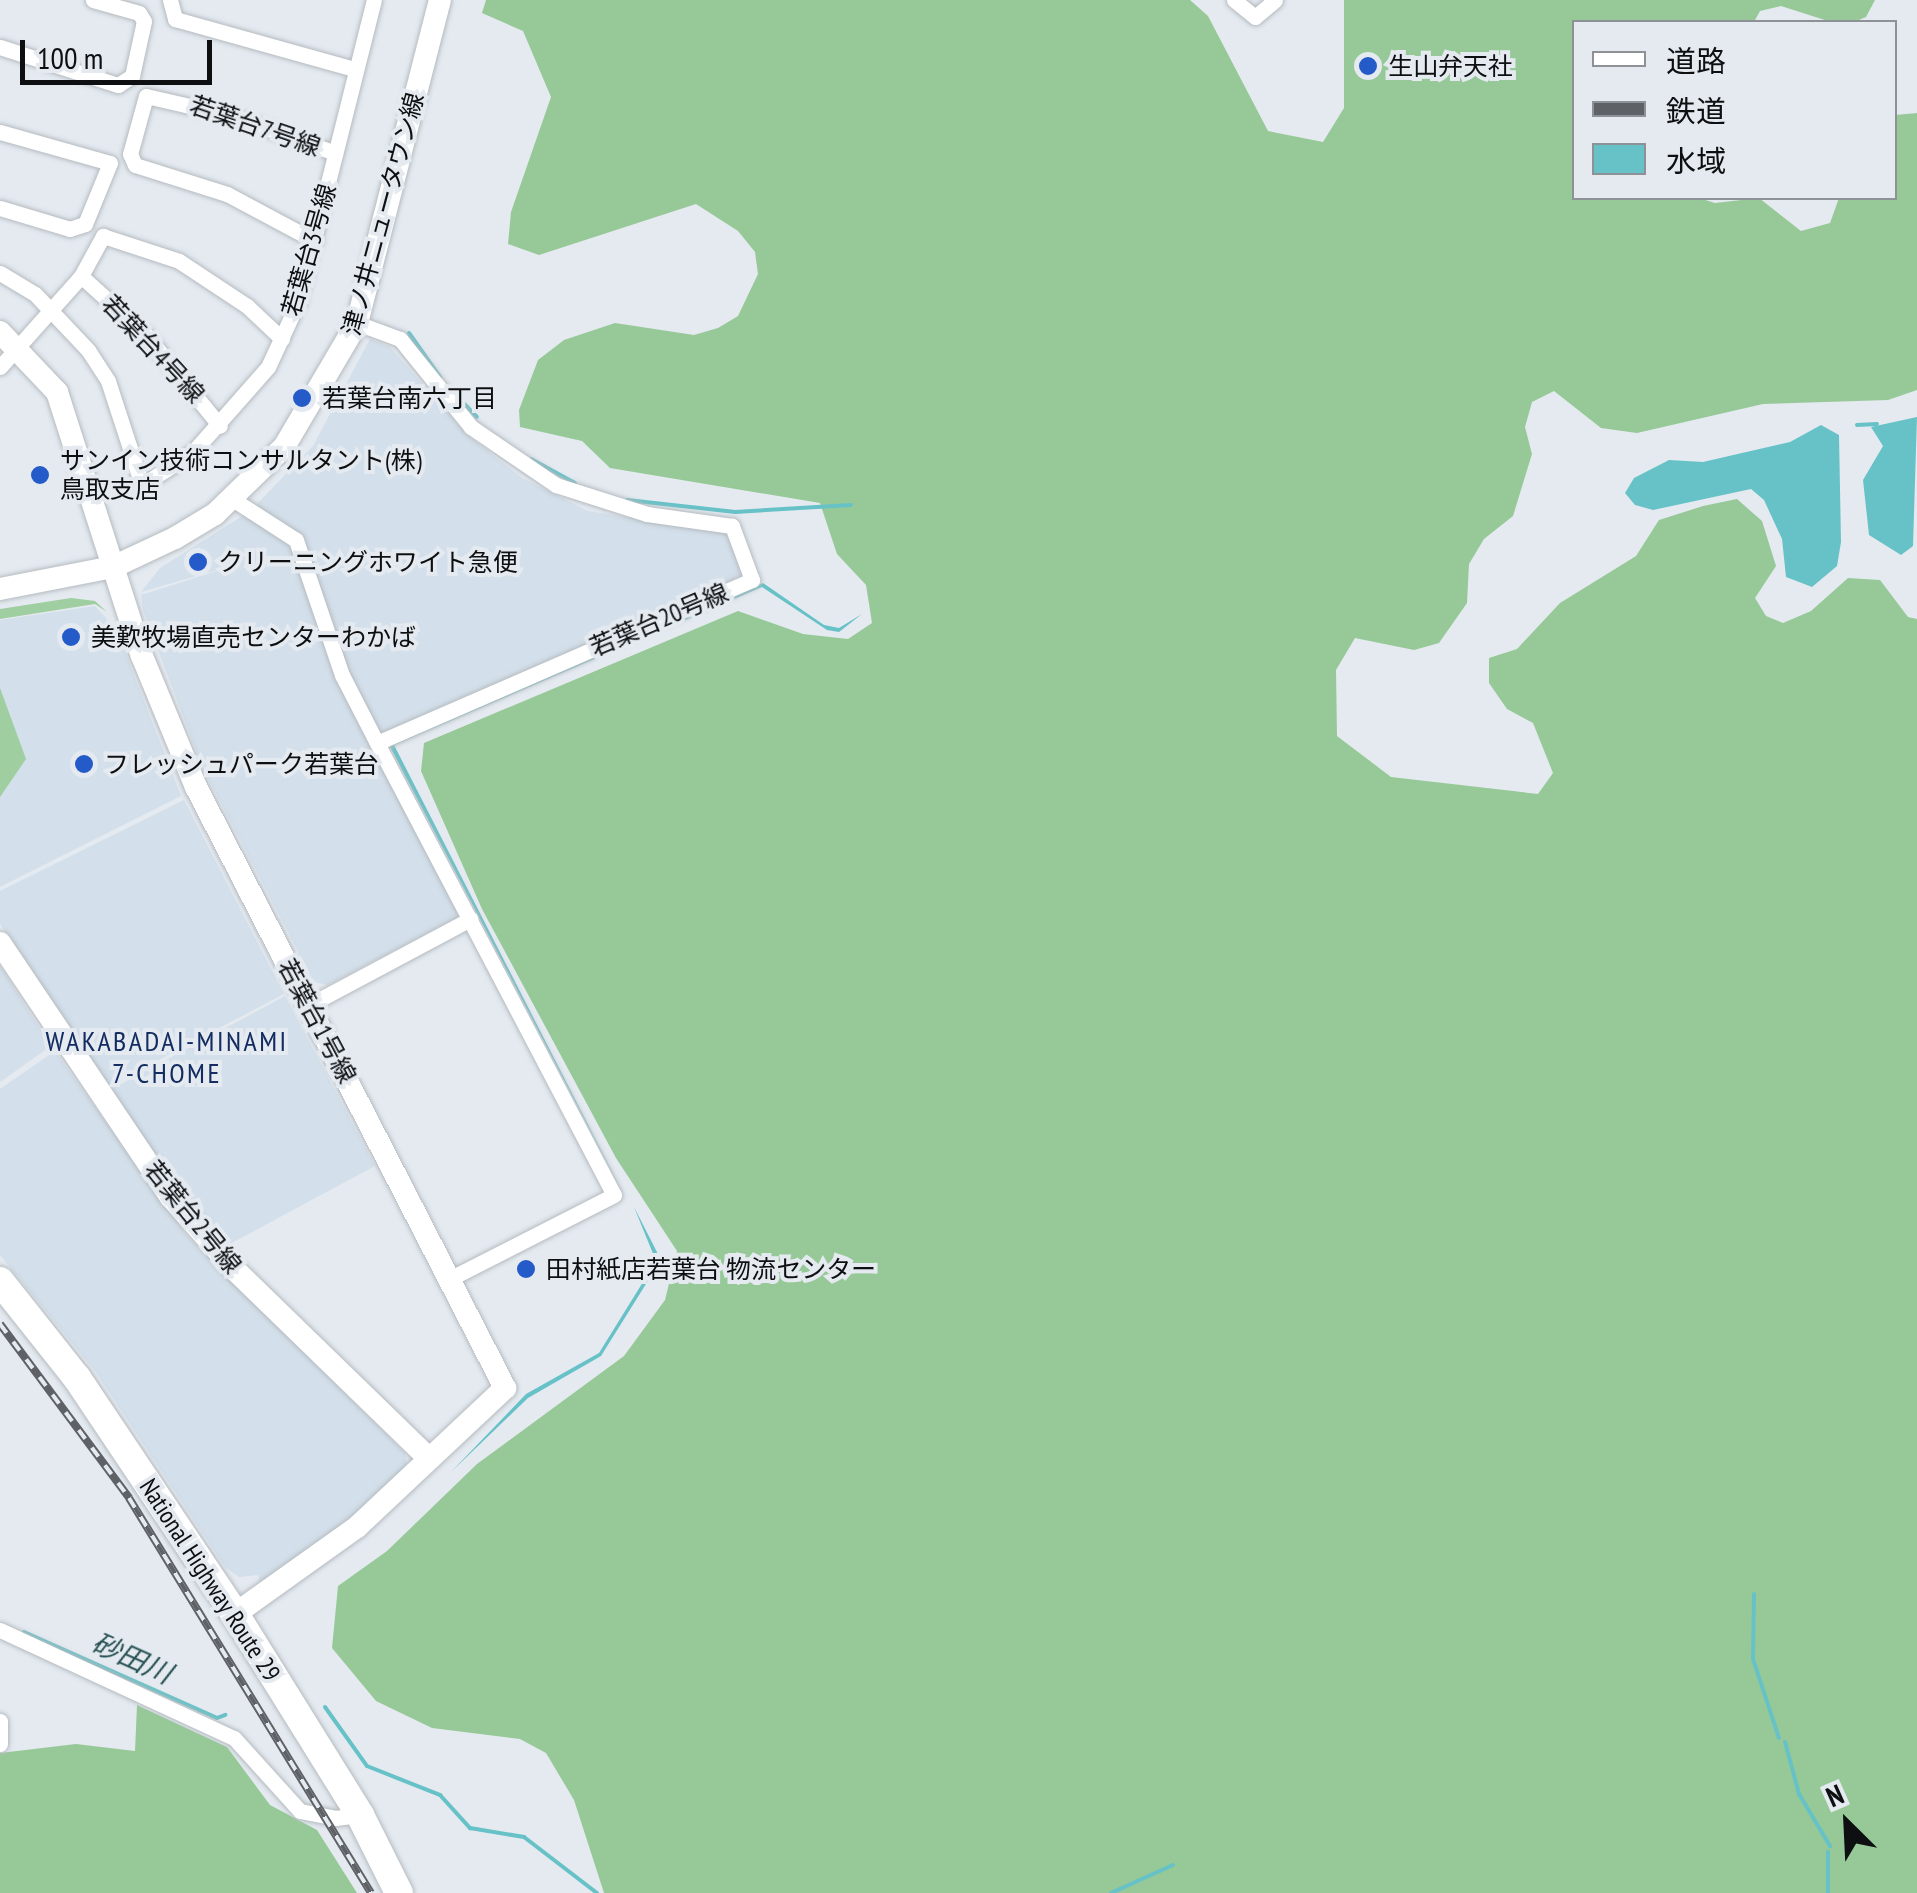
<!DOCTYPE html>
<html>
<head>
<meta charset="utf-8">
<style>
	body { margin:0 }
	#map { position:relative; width:1917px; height:1893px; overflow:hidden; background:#e4eaf0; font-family:"PT Sans Narrow","Noto Sans JP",sans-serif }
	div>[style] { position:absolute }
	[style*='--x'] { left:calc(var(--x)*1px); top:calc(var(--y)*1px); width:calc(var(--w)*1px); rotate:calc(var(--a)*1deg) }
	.built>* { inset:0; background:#d3dfea }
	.green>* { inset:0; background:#9fcea0 }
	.forest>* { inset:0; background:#96c997 }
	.water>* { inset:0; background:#67c2c7 }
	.stream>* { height:4px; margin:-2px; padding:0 2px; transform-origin:2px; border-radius:2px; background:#67c2c7 }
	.roads { filter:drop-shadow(0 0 2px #b5bbc0) drop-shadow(0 0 2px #b5bbc0) }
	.street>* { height:15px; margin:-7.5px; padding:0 7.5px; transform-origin:7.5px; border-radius:7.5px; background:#fff }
	.secondary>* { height:22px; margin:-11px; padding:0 11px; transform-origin:11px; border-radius:11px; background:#fff }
	.highway>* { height:28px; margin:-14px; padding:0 14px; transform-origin:14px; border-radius:14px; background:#fff }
	.rail>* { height:8px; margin-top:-4px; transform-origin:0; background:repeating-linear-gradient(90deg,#e4eaf0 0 11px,#5e6165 0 22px); box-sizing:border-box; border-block:2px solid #5e6165 }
	.dots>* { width:28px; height:28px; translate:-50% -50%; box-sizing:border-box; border:5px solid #e4eaf0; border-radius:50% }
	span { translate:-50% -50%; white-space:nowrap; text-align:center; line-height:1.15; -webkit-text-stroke:8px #e4eaf0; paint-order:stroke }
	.poi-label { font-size:25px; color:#0d0f11 }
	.left { translate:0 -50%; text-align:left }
	.street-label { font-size:25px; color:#0d0f11 }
	.neighbourhood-label { font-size:28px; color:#132d62; letter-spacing:2.5px }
	.water-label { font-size:28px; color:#265052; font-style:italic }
	.legend { position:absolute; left:1572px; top:20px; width:325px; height:180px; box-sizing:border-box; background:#e4eaf0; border:2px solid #8e9297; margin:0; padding:12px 18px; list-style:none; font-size:30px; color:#0d0f11 }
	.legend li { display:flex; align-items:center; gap:20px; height:50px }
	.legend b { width:50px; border:2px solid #8e9297 }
	.north { position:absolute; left:1797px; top:1773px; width:100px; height:100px; -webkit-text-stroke:8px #e4eaf0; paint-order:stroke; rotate:336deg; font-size:28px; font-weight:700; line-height:40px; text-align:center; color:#0d0f11 }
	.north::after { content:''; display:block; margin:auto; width:35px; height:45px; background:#0d0f11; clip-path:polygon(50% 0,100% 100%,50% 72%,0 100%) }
	.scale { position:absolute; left:20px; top:40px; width:192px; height:45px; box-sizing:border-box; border:5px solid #0d0f11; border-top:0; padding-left:12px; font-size:30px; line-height:35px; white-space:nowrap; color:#0d0f11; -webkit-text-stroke:8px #e4eaf0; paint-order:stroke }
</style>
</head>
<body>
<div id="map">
	<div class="built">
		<div style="clip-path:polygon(370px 339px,390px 347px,467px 435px,522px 478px,588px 511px,726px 533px,746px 574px,387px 733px,376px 731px,351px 680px,302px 542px,254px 507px,313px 446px)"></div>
		<div style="clip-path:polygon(247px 513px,290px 539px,310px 596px,458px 907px,456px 918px,328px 985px,314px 982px,203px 769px,143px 610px,141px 595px,242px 563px,141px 592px,160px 568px)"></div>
		<div style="clip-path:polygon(95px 606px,116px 629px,181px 796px,0 887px,0 620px)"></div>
		<div style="clip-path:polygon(184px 800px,284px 994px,107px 1087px,0 924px,0 891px)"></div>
		<div style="clip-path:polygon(0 966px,51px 1046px,0 1082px)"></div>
		<div style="clip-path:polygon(285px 996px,375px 1166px,228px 1245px,171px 1178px,110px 1090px)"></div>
		<div style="clip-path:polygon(55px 1051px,187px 1236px,405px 1453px,408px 1470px,355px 1517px,260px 1583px,258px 1575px,239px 1577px,225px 1567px,95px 1371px,0 1255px,0 1089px)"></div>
	</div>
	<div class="green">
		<div style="clip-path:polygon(71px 598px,95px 601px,107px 612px,95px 604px,0 619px,0 609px)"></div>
		<div style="clip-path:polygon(0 688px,26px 759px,0 797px)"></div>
	</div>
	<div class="forest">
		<div style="clip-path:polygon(486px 0,1190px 0,1208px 16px,1268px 131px,1323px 142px,1344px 108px,1344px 0,1875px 0,1866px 17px,1854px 22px,1831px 22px,1781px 6px,1760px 11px,1754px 22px,1574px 22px,1574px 198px,1699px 198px,1715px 203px,1759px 198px,1801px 231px,1830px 223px,1839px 198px,1894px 198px,1895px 115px,1917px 113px,1917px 390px,1888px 400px,1763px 404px,1637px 433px,1601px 428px,1554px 391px,1532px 402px,1525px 427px,1532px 454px,1513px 516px,1484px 539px,1469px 564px,1467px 603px,1439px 643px,1414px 650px,1355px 638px,1336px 670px,1337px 736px,1391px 777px,1538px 794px,1553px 773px,1533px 723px,1507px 709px,1489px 683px,1489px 658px,1517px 649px,1560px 603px,1636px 556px,1659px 520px,1703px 506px,1737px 499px,1762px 521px,1776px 566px,1755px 598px,1766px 616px,1783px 623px,1811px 611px,1848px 578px,1880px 580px,1908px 617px,1917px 619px,1917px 1893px,604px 1893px,574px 1800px,546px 1753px,520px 1739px,432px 1728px,376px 1701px,332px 1648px,338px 1586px,387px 1551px,477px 1464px,624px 1356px,665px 1300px,677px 1251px,616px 1158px,482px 909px,421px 771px,424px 743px,738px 611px,803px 634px,848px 639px,872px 623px,866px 585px,837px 554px,820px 503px,610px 468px,582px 441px,520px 427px,519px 410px,538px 360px,564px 340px,615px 323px,694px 335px,718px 328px,738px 316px,758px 274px,755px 252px,738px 231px,696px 204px,539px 255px,508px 244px,511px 212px,551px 97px,523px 31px,482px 13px)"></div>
		<div style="clip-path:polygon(137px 1705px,227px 1747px,270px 1805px,317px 1830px,357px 1893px,0 1893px,0 1753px,76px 1744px,135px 1751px)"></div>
	</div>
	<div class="water">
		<div style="clip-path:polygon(1917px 417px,1913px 546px,1901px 555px,1869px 535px,1863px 480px,1883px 446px,1871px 427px)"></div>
		<div style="clip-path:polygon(1821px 425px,1839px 435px,1841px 542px,1837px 566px,1812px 587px,1786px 577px,1782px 539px,1764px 500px,1751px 489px,1653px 510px,1635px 505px,1625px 493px,1634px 478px,1669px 460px,1703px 462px,1790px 442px)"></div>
		<div style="clip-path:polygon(763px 583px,824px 625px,839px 628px,862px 614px,839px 632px,827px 630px,762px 587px,394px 745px,624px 1195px,389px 745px)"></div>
		<div style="clip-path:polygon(634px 1207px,661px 1260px,601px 1356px,528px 1398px,451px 1472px,526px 1394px,599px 1353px,656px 1261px)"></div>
	</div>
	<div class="stream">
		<div style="--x:409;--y:333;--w:54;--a:54.8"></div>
		<div style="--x:449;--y:388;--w:40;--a:46"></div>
		<div style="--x:1857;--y:425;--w:20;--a:-3"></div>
		<div style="--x:531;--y:459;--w:50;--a:28.6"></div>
		<div style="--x:627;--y:500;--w:109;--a:6.3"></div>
		<div style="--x:735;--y:512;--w:116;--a:-3.5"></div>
		<div style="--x:1754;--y:1594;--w:65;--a:90.9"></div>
		<div style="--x:1753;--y:1659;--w:83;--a:71.8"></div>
		<div style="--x:24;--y:1632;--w:211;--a:24"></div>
		<div style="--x:217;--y:1718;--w:9;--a:-21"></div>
		<div style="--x:325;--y:1707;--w:72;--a:54.6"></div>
		<div style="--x:367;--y:1766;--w:79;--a:21.7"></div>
		<div style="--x:440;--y:1795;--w:45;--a:47.7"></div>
		<div style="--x:470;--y:1828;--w:55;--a:9.5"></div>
		<div style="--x:524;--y:1837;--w:92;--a:37.5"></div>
		<div style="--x:1785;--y:1742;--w:54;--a:74.9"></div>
		<div style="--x:1799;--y:1794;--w:61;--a:59.2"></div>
		<div style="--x:1111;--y:1893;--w:68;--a:-24.3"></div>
		<div style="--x:1828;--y:1893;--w:41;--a:-90"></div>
	</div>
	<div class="roads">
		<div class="street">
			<div style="--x:170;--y:0;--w:20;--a:75"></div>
			<div style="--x:175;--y:19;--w:186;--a:15.6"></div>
			<div style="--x:1234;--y:0;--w:27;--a:39"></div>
			<div style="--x:1255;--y:17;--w:26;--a:-40"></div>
			<div style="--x:0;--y:47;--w:124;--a:17.9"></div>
			<div style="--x:118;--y:85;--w:17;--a:-33"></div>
			<div style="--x:132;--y:76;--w:56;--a:-77.7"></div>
			<div style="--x:144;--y:21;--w:9;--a:-122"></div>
			<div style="--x:139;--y:13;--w:48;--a:-164.2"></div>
			<div style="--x:0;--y:132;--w:114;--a:15.7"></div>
			<div style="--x:110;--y:163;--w:66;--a:112.3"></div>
			<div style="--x:85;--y:224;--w:16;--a:162"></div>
			<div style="--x:70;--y:229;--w:73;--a:-163.3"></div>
			<div style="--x:315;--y:241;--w:100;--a:-151.9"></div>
			<div style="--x:227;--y:194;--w:96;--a:-162.5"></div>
			<div style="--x:135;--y:165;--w:12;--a:-114"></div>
			<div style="--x:130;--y:154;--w:60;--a:-74.6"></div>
			<div style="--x:146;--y:96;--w:89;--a:12.9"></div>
			<div style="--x:233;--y:116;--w:109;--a:19.9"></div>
			<div style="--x:0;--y:273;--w:41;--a:31"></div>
			<div style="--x:35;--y:294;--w:77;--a:46.6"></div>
			<div style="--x:88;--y:350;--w:37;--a:57"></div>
			<div style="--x:108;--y:381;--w:109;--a:71.9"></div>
			<div style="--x:142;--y:485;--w:61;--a:-32.9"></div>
			<div style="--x:193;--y:452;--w:113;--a:-48.6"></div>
			<div style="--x:268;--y:367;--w:72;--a:-65.2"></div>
			<div style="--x:298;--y:302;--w:311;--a:-75.9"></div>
			<div style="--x:81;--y:276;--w:88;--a:42.2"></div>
			<div style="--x:146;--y:335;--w:117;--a:50.9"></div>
			<div style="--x:0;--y:367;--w:122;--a:-48.3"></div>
			<div style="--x:81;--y:276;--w:46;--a:-61.2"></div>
			<div style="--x:103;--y:236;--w:80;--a:18.2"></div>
			<div style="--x:179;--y:261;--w:82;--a:33.5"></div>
			<div style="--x:247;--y:306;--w:48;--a:43.3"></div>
			<div style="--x:231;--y:498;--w:77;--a:32.9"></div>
			<div style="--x:296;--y:540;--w:143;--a:71.2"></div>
			<div style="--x:342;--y:675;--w:76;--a:62.8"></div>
			<div style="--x:377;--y:743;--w:409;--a:-23.5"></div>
			<div style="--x:752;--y:580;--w:58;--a:-110.3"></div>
			<div style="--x:732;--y:526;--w:86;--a:-172"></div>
			<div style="--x:647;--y:514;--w:96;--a:-162.3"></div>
			<div style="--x:556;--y:485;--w:103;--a:-145.7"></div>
			<div style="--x:471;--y:427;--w:113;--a:-128.9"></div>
			<div style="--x:400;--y:339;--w:46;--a:-159.6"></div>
			<div style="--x:377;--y:743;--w:510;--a:62.33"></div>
			<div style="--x:614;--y:1195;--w:185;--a:153"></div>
			<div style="--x:309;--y:1005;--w:183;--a:-28.1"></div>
			<div style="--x:0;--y:1630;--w:258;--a:24.8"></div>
			<div style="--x:234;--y:1738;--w:98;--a:47.9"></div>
			<div style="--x:300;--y:1811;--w:36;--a:11"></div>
			<div style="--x:335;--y:1818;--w:25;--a:-7"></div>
			<div style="--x:0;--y:1721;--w:23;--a:90"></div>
		</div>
		<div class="secondary">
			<div style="--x:0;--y:332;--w:83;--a:46.5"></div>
			<div style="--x:57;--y:392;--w:277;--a:72.2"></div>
			<div style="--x:142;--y:656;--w:142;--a:67.6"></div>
			<div style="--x:196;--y:787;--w:676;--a:62.79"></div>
			<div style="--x:505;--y:1388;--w:203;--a:136.8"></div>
			<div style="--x:357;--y:1527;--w:150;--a:144.5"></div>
			<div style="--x:0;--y:589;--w:115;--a:-11"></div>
			<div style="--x:113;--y:567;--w:68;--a:-25.1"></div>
			<div style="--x:175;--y:538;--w:47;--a:-31"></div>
			<div style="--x:215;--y:514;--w:96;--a:-44.2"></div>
			<div style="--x:284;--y:447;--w:144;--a:-59.5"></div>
			<div style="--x:357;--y:323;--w:333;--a:-75.6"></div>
			<div style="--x:0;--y:943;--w:306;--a:56.1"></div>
			<div style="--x:171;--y:1197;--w:96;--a:48.8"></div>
			<div style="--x:234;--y:1269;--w:269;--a:44.2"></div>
		</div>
		<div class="highway">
			<div style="--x:0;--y:1281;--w:124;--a:51.6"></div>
			<div style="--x:77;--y:1378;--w:284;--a:56.2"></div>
			<div style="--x:235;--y:1614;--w:237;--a:58.1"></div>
			<div style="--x:360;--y:1815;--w:87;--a:63.4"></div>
		</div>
	</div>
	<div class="rail">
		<div style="--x:0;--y:1324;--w:217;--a:53.4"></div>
		<div style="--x:129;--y:1498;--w:463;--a:58.5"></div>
	</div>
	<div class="dots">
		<div style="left:1368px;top:66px;background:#255bc8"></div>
		<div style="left:302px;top:398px;background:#255bc8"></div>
		<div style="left:40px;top:475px;background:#255bc8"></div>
		<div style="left:198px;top:562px;background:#255bc8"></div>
		<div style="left:71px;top:637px;background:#255bc8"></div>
		<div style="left:84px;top:764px;background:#255bc8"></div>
		<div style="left:526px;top:1269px;background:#255bc8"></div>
	</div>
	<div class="poi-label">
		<span class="left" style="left:1388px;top:66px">生山弁天社</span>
		<span class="left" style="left:322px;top:398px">若葉台南六丁目</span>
		<span class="left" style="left:60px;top:475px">サンイン技術コンサルタント(株)<br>鳥取支店</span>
		<span class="left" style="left:218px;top:562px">クリーニングホワイト急便</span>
		<span class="left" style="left:91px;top:637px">美歎牧場直売センターわかば</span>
		<span class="left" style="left:104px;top:764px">フレッシュパーク若葉台</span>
		<span class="left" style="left:546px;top:1269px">田村紙店若葉台 物流センター</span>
	</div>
	<div class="street-label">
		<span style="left:255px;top:126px;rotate:19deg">若葉台7号線</span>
		<span style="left:383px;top:214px;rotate:-75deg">津ノ井ニュータウン線</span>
		<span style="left:309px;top:250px;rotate:-74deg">若葉台3号線</span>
		<span style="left:153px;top:349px;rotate:47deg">若葉台4号線</span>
		<span style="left:659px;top:620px;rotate:-23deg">若葉台20号線</span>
		<span style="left:317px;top:1021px;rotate:62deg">若葉台1号線</span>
		<span style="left:193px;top:1217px;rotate:51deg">若葉台2号線</span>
		<span style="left:210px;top:1580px;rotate:57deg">National Highway Route 29</span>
	</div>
	<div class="neighbourhood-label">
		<span style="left:167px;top:1057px">WAKABADAI-MINAMI<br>7-CHOME</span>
	</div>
	<div class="water-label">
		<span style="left:132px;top:1658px;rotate:24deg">砂田川</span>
	</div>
	<ul class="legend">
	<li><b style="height:12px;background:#fff"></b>道路</li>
	<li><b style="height:12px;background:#5e6165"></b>鉄道</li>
	<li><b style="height:28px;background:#67c2c7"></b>水域</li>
	</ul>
	<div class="north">N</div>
	<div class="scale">100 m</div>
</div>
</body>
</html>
